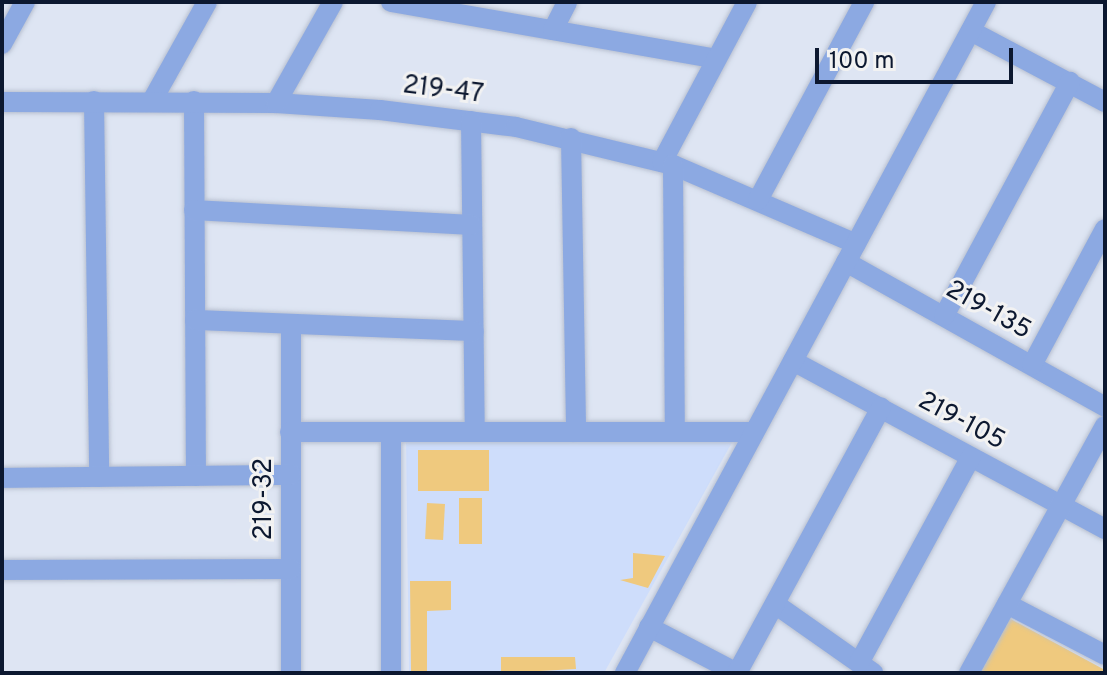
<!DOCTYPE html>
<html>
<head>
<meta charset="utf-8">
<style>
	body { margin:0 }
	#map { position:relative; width:1107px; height:675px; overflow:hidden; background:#dee5f3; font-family:Overpass,sans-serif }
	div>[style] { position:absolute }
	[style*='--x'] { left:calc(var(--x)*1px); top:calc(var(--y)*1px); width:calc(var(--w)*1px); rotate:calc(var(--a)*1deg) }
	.built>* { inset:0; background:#ceddfb }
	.green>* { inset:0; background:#efc97e; transform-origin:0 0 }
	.roads { filter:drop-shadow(0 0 2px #b8c0d0) drop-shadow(0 0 2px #b8c0d0) }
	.minor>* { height:20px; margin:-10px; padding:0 10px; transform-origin:10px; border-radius:10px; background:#8ca9e2 }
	span { translate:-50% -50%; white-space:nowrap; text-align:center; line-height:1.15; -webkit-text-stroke:6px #f2f2f2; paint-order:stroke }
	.street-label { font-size:26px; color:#0c1830 }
	.frame { position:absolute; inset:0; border:4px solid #0c1830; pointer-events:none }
	.scale { position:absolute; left:815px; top:48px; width:198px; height:36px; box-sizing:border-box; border:4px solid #0c1830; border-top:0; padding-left:10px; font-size:24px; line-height:28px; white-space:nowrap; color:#0c1830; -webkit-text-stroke:6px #f2f2f2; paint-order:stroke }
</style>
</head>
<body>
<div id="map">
	<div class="built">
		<div style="clip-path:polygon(735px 437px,604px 673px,409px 673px,406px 438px)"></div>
	</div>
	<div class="green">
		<div style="left:489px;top:450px;width:41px;height:71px;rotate:90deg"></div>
		<div style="left:459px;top:498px;width:23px;height:46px"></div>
		<div style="left:427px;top:503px;width:18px;height:36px;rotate:3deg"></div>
		<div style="clip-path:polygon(633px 553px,665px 556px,648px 588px,620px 580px,633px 578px)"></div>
		<div style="clip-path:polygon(410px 581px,451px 581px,451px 610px,427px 611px,427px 673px,411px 673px)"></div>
		<div style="clip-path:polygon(1009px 618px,1105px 670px,1105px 673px,977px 673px)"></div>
		<div style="clip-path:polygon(575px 657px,576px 669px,501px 673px,501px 657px)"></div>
	</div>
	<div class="roads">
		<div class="minor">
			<div style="--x:391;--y:2;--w:330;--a:9.9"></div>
			<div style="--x:553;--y:30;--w:31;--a:-63"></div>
			<div style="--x:971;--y:31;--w:152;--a:27.9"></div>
			<div style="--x:2;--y:44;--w:48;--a:-61.3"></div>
			<div style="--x:94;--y:101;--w:376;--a:89.2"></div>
			<div style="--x:152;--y:101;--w:113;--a:-60.9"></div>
			<div style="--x:194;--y:101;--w:375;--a:89.7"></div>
			<div style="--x:2;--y:102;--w:274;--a:0.2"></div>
			<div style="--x:276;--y:103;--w:104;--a:3.9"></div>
			<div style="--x:380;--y:110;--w:137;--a:7.1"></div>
			<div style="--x:516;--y:127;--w:162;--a:13.6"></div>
			<div style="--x:673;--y:165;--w:199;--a:23.3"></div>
			<div style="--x:276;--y:103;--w:116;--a:-60.6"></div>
			<div style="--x:471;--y:121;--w:311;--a:89.3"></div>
			<div style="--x:571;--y:138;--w:294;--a:89"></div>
			<div style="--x:662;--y:162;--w:181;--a:-62"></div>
			<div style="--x:673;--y:165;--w:267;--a:89.6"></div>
			<div style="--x:758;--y:200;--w:225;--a:-61.8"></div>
			<div style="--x:194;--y:210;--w:278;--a:3.1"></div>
			<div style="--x:846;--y:262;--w:297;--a:29.2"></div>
			<div style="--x:944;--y:316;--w:266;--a:-61.7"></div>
			<div style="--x:195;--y:320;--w:279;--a:2.3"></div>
			<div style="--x:291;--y:324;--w:349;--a:90"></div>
			<div style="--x:793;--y:361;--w:354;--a:28.3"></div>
			<div style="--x:1032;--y:365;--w:154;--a:-61.8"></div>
			<div style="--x:290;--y:432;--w:464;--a:0"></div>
			<div style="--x:2;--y:478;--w:289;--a:-0.6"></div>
			<div style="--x:2;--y:570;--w:289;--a:-0.2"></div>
			<div style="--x:775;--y:604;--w:120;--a:35.1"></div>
			<div style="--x:1007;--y:604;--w:110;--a:27.5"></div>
			<div style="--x:649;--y:627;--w:99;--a:27.6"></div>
			<div style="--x:859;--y:663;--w:234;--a:-61.5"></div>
			<div style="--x:391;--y:673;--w:241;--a:-90"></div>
			<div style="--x:625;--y:673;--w:762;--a:-61.72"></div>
			<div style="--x:737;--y:673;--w:302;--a:-61.5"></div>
			<div style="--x:969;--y:673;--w:282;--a:-61.2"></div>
		</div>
	</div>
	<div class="street-label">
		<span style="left:443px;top:91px;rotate:7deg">219-47</span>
		<span style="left:988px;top:311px;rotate:29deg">219-135</span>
		<span style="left:961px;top:422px;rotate:28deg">219-105</span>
		<span style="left:265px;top:499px;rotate:-90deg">219-32</span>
	</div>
	<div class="frame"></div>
	<div class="scale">100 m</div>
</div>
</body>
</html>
